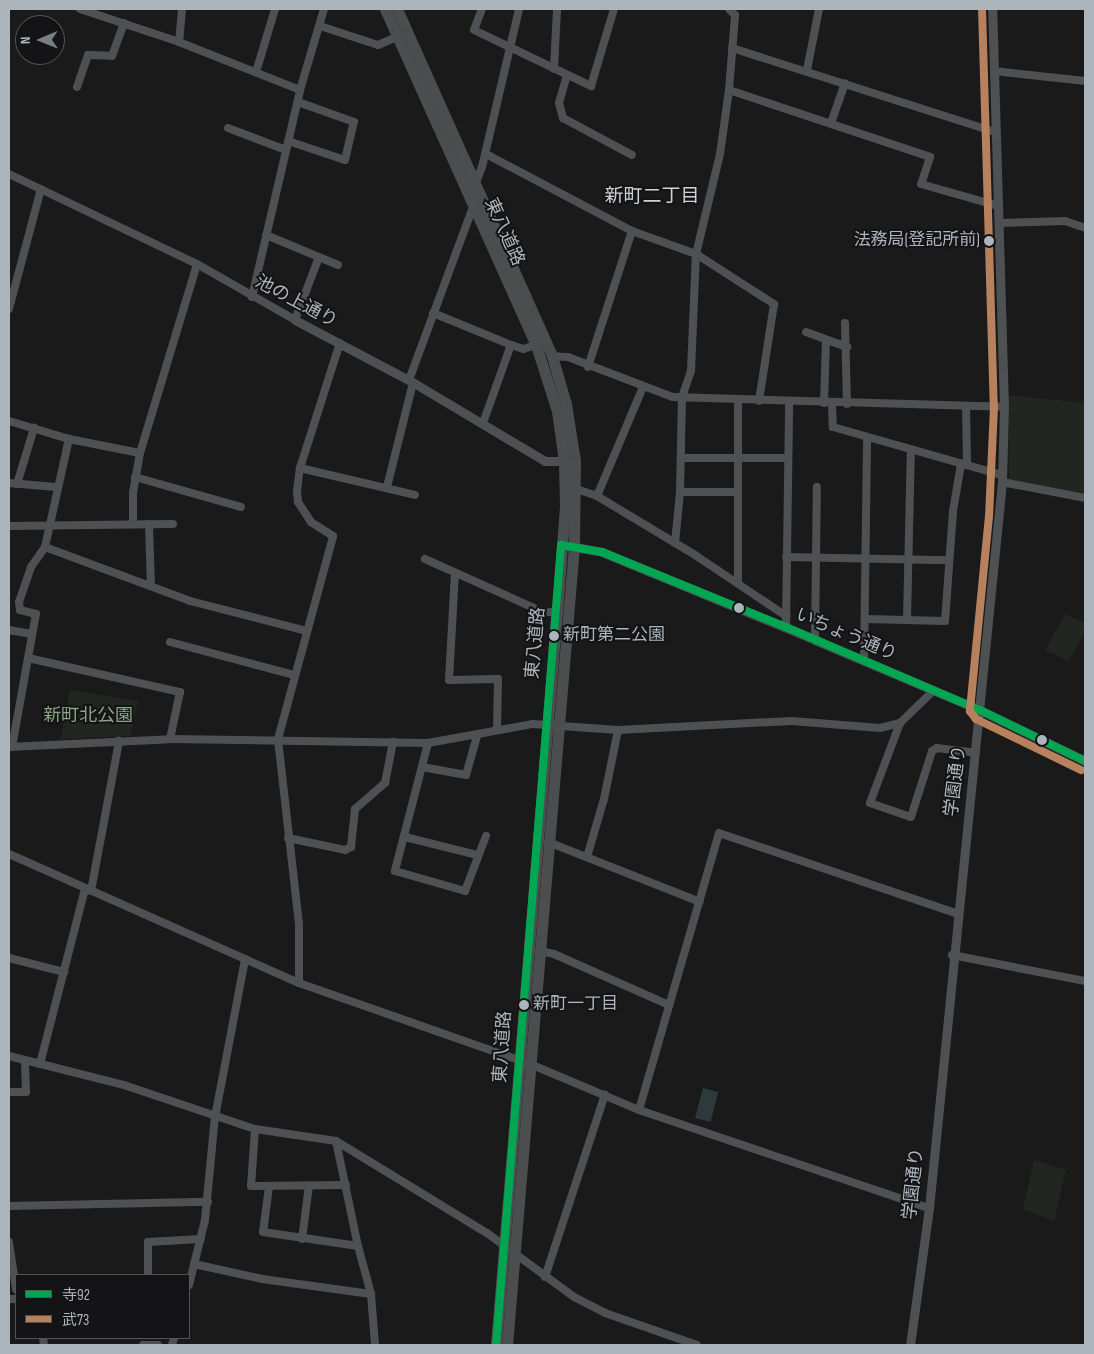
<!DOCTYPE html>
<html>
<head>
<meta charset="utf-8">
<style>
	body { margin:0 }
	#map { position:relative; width:1094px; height:1354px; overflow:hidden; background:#1a1a1a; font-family:"Sofia Sans Condensed","Noto Sans JP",sans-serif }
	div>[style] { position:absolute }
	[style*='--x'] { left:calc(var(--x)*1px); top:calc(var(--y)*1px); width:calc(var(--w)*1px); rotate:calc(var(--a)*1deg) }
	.green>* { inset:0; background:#212720 }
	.water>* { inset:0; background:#2d3a3c; transform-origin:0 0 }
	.minor>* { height:8px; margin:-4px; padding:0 4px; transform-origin:4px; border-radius:4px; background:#4e5153 }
	.tertiary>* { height:9px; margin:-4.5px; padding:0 4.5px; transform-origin:4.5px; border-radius:4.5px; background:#4e5153 }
	.primary>* { height:11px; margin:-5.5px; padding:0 5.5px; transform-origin:5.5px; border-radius:5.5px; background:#4b4e4f }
	.bus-1>* { height:8px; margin:-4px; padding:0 4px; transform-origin:4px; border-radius:4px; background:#00a651 }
	.bus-2>* { height:8px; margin:-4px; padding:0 4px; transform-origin:4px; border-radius:4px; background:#b6815c }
	.dots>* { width:14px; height:14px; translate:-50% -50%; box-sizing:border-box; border:2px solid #141416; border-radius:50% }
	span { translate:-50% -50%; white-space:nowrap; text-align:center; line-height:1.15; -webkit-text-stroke:4px #141416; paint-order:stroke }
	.bus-label { font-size:17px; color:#abb5bb }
	.right { translate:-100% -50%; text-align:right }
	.left { translate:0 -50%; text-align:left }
	.street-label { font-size:18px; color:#abb5bb }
	.park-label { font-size:18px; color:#8ba583 }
	.neighbourhood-label { font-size:19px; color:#ccd2d7 }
	.frame { position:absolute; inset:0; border:10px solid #abb5bb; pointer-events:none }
	.legend { position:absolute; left:15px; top:1274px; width:175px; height:65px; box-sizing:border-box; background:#141416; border:1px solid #505458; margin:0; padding:6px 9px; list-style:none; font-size:15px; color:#abb5bb }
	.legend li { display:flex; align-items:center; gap:10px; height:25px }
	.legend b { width:25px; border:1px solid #505458 }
	.north { position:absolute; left:15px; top:15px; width:50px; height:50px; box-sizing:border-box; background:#141416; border:1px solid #505458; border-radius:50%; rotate:269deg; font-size:14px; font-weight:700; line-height:20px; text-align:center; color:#abb5bb }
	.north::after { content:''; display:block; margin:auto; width:18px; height:22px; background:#787f83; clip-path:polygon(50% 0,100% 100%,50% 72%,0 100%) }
</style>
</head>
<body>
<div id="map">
	<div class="green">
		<div style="clip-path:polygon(1008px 395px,1085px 403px,1085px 497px,1009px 484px)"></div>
		<div style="clip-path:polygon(1065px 614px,1085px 623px,1085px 632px,1068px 661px,1045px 650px)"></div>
		<div style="clip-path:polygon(70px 690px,138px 701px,130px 736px,61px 739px)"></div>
		<div style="clip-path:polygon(1034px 1160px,1066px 1170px,1054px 1221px,1023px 1209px)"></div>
	</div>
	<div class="water">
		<div style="left:703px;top:1088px;width:16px;height:31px;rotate:15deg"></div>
	</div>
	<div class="minor">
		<div style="--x:80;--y:9;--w:104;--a:18.4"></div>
		<div style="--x:182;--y:9;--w:33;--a:95"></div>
		<div style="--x:179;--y:42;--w:130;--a:21.6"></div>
		<div style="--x:482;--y:9;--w:22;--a:111"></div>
		<div style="--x:474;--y:30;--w:130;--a:25.6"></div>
		<div style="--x:591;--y:86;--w:80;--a:-73.4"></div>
		<div style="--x:320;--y:26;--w:61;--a:18.1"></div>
		<div style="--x:378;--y:45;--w:21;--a:-23"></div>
		<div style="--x:732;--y:48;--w:277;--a:17.7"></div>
		<div style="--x:554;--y:69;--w:60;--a:-87.1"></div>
		<div style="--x:807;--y:70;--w:62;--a:-78.9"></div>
		<div style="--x:994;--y:71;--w:92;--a:6.3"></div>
		<div style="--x:256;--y:72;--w:66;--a:-73.2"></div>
		<div style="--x:567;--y:75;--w:29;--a:106"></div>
		<div style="--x:559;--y:103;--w:16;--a:75"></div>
		<div style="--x:563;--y:118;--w:78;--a:28.2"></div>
		<div style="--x:77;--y:87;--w:34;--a:-71"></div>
		<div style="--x:88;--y:55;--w:24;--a:2"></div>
		<div style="--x:112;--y:56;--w:35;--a:-70"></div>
		<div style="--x:729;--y:90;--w:212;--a:18.4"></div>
		<div style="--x:930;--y:157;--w:28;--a:108"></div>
		<div style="--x:921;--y:184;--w:80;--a:15.9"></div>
		<div style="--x:831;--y:123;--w:42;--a:-70.7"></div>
		<div style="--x:228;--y:128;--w:62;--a:20.8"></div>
		<div style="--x:288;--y:141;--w:60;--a:18.4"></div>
		<div style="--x:345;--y:160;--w:39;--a:-77"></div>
		<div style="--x:354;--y:122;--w:59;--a:-160.3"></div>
		<div style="--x:486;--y:154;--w:165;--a:27.8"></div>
		<div style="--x:632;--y:231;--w:68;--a:19.8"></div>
		<div style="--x:696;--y:254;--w:93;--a:32.7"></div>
		<div style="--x:774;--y:304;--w:98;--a:98.8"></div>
		<div style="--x:9;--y:174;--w:208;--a:25.6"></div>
		<div style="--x:197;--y:264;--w:113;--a:29.7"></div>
		<div style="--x:295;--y:320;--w:67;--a:-69.1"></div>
		<div style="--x:475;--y:185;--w:19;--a:-69"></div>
		<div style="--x:482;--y:167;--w:162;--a:-76.8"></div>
		<div style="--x:999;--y:223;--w:66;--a:-1.7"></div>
		<div style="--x:1065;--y:221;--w:21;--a:19"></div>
		<div style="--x:266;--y:235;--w:78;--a:22.6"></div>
		<div style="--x:252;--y:297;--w:212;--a:-76.9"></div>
		<div style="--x:300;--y:90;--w:84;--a:-73.5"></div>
		<div style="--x:9;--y:309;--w:124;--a:-75.1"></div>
		<div style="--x:433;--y:313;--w:84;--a:22.3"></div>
		<div style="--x:511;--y:345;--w:13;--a:18"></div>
		<div style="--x:523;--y:349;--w:14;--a:-17"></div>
		<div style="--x:845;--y:323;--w:81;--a:88.6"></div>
		<div style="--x:806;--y:332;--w:44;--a:20.1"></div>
		<div style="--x:552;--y:356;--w:16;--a:4"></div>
		<div style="--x:568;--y:357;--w:112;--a:20.9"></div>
		<div style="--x:673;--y:397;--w:331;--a:1.7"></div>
		<div style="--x:588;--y:367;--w:143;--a:-72.1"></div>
		<div style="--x:409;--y:380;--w:188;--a:-69.7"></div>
		<div style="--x:824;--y:403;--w:62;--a:-88.2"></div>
		<div style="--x:832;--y:404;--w:23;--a:88"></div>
		<div style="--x:833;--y:427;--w:176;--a:15.9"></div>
		<div style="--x:966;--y:406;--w:59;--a:89"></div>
		<div style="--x:9;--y:421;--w:63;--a:16.7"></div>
		<div style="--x:69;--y:439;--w:72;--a:11.2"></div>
		<div style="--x:140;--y:453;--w:197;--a:-73.2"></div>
		<div style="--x:483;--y:423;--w:83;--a:-70.3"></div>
		<div style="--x:681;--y:458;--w:106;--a:0"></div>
		<div style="--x:300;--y:468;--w:118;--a:13.2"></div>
		<div style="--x:135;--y:477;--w:110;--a:15.8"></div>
		<div style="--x:1002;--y:482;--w:85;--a:10.9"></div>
		<div style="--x:9;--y:483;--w:47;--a:4.9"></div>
		<div style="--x:17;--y:484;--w:59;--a:-73.1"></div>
		<div style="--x:387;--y:487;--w:107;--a:-76"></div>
		<div style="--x:576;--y:489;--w:22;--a:18"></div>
		<div style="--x:597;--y:496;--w:114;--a:31"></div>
		<div style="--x:695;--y:555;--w:110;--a:33.8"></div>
		<div style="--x:680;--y:492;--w:58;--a:0"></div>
		<div style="--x:597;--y:496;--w:118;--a:-67.1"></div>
		<div style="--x:133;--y:524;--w:31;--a:-90"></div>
		<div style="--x:133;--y:493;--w:41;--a:-80.1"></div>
		<div style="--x:149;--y:524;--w:62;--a:88.2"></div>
		<div style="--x:9;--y:526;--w:164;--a:-0.7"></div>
		<div style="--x:675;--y:543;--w:51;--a:-84.4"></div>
		<div style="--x:680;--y:492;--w:95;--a:-88.8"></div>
		<div style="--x:682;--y:397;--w:28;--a:-71"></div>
		<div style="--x:691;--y:371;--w:117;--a:-87.6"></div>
		<div style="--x:696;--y:254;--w:103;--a:-76.5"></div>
		<div style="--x:720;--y:154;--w:65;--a:-82"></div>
		<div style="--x:729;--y:90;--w:75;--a:-85.4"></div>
		<div style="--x:735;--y:15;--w:8;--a:-135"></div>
		<div style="--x:45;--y:547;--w:155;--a:20.4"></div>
		<div style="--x:190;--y:601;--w:121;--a:14.4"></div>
		<div style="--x:786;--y:557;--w:163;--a:1.1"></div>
		<div style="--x:425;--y:559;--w:129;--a:24.2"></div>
		<div style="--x:543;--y:612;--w:14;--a:0"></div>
		<div style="--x:455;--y:573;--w:107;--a:93.2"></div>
		<div style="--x:449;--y:680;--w:49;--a:-1.2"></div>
		<div style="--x:498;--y:679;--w:50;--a:91.1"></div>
		<div style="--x:738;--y:583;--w:182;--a:-90"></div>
		<div style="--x:865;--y:619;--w:80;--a:1.4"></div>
		<div style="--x:945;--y:621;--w:110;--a:-85.8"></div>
		<div style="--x:953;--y:511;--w:48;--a:-80.3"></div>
		<div style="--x:907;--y:620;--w:170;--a:-88.7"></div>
		<div style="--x:786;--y:627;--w:225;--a:-89.2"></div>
		<div style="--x:9;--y:630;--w:23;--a:10"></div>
		<div style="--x:815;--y:640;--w:153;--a:-89.3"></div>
		<div style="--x:170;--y:642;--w:128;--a:14.9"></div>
		<div style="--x:28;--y:658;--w:156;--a:12.6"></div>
		<div style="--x:180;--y:692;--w:48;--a:102"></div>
		<div style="--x:864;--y:661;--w:223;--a:-89.2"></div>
		<div style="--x:900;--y:723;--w:85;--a:110.6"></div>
		<div style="--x:870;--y:803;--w:43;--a:18.9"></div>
		<div style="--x:911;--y:817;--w:69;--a:-72.3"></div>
		<div style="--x:932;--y:751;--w:6;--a:-31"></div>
		<div style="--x:937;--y:748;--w:39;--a:7"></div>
		<div style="--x:428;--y:743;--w:132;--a:104.5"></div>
		<div style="--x:395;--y:871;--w:73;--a:15.9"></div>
		<div style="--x:465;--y:891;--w:59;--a:-69.1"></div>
		<div style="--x:9;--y:747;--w:161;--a:-2.8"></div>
		<div style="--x:170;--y:739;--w:258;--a:0.9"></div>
		<div style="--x:428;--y:743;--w:107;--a:-10.3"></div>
		<div style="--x:533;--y:724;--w:85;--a:4"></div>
		<div style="--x:618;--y:730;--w:174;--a:-3"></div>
		<div style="--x:792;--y:721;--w:88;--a:4.5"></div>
		<div style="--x:880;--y:728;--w:21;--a:-14"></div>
		<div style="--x:900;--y:723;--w:47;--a:-44.1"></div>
		<div style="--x:12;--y:747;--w:135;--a:-79.8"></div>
		<div style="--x:36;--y:614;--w:16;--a:-166"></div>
		<div style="--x:20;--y:610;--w:8;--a:-97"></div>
		<div style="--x:19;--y:602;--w:37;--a:-71"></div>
		<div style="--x:31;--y:567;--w:24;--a:-55"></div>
		<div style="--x:45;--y:547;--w:111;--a:-77.5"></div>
		<div style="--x:422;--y:767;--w:45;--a:10.3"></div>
		<div style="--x:466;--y:775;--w:41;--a:-74.2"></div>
		<div style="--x:405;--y:837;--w:75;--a:13.9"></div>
		<div style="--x:288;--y:838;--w:58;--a:11.9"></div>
		<div style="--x:345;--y:850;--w:7;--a:-27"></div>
		<div style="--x:351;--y:847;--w:38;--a:-84"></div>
		<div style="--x:355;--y:809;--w:40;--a:-41"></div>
		<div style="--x:385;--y:783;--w:42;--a:-79"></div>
		<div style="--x:548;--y:842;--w:163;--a:21.5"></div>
		<div style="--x:9;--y:854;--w:317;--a:24"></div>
		<div style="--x:299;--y:983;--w:245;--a:19.3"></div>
		<div style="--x:530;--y:1064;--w:118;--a:22.9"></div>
		<div style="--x:639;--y:1110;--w:306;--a:18.7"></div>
		<div style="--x:587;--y:857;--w:60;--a:-73.7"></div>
		<div style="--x:604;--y:799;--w:70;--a:-78.5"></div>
		<div style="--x:91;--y:891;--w:153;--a:-79.4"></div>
		<div style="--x:539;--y:951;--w:15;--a:11"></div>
		<div style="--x:554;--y:954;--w:126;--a:23.9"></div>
		<div style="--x:952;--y:955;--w:136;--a:11.1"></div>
		<div style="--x:9;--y:958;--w:57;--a:14.3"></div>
		<div style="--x:299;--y:983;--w:59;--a:-90"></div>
		<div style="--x:299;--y:924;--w:186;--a:-96.5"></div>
		<div style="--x:278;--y:739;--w:210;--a:-74.8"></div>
		<div style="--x:333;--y:536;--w:26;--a:-148"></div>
		<div style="--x:311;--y:522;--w:24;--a:-123"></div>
		<div style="--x:298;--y:502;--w:11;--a:-95"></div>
		<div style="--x:297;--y:491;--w:23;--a:-83"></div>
		<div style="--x:300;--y:468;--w:131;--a:-72.3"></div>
		<div style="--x:9;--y:1056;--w:119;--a:14.2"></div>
		<div style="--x:124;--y:1085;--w:138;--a:18.6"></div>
		<div style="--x:255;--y:1129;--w:82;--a:8.4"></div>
		<div style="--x:336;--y:1141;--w:177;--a:31.4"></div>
		<div style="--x:487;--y:1233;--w:108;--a:36.3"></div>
		<div style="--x:574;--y:1297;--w:35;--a:27"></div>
		<div style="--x:605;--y:1313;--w:97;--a:19.2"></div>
		<div style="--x:40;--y:1064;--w:181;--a:-75.6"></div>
		<div style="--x:9;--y:1092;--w:17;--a:0"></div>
		<div style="--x:26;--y:1092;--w:31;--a:-92"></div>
		<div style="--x:639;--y:1110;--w:288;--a:-73.9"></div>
		<div style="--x:719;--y:833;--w:250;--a:18.7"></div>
		<div style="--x:255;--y:1129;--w:57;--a:94"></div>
		<div style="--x:251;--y:1186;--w:95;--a:-0.6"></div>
		<div style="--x:336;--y:1141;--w:107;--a:78.2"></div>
		<div style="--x:358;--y:1246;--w:50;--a:74.8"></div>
		<div style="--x:371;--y:1294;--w:51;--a:85.5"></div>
		<div style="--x:269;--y:1187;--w:45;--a:97.6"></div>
		<div style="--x:263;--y:1232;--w:96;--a:8.4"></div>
		<div style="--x:9;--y:1206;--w:199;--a:-1.2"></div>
		<div style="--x:302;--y:1239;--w:54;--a:-82.6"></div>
		<div style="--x:9;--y:1242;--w:48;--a:81.5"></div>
		<div style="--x:194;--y:1264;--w:70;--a:12.4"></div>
		<div style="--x:262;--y:1279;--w:110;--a:7.8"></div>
		<div style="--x:148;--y:1275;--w:33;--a:-90"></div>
		<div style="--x:148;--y:1242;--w:53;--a:-3.2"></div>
		<div style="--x:545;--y:1277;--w:192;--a:-71.8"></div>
		<div style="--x:189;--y:1285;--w:67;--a:-76.2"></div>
		<div style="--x:205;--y:1220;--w:103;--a:-84.5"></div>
		<div style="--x:215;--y:1117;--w:161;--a:-79.2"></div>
		<div style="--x:9;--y:1299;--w:7;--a:0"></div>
		<div style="--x:43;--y:1338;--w:7;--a:82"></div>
		<div style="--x:143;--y:1345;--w:15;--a:0"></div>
		<div style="--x:172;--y:1345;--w:7;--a:-74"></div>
	</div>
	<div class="tertiary">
		<div style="--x:295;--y:320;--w:129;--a:27.8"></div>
		<div style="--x:409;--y:380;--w:158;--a:30.8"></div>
		<div style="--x:545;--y:461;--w:19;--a:0"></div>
		<div style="--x:569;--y:546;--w:34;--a:10"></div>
		<div style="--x:602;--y:552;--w:230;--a:22.4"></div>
		<div style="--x:815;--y:640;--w:179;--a:23"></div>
		<div style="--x:980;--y:710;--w:117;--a:25.9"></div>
		<div style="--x:910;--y:1345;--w:138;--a:-82.1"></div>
		<div style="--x:929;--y:1208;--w:730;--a:-84.26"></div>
		<div style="--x:1002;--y:482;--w:75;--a:-88.5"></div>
		<div style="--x:1004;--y:407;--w:398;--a:-91.7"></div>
	</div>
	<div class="primary">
		<div style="--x:385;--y:9;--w:368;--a:65.8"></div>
		<div style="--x:536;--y:345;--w:69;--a:72.3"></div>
		<div style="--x:557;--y:411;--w:50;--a:82"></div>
		<div style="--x:564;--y:461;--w:45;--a:88.7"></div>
		<div style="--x:565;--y:506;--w:106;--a:94.3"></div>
		<div style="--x:557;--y:612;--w:736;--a:94.76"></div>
		<div style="--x:397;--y:9;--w:380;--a:65.9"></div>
		<div style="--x:552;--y:356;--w:50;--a:73.7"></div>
		<div style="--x:566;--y:404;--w:58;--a:81"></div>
		<div style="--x:575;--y:461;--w:85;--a:90.7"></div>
		<div style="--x:574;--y:546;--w:802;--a:94.79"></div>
	</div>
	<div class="bus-1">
		<div style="--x:496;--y:1345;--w:803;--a:-85.35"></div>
		<div style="--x:561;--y:545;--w:42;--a:9.7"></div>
		<div style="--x:602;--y:552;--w:199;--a:22.2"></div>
		<div style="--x:786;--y:627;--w:211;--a:23.2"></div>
		<div style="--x:980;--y:710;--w:117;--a:25.9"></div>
	</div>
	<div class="bus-2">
		<div style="--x:982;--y:9;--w:398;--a:88.3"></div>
		<div style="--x:994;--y:407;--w:109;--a:92.6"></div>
		<div style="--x:989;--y:516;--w:196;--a:95.6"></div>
		<div style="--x:970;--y:711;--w:10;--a:53"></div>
		<div style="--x:976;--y:719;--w:117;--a:25.9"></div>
	</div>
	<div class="dots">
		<div style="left:989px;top:241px;background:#abb5bb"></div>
		<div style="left:739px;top:608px;background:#abb5bb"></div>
		<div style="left:554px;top:636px;background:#abb5bb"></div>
		<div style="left:1042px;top:740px;background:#abb5bb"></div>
		<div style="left:524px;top:1005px;background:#abb5bb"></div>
	</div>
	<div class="bus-label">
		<span class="right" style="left:980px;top:241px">法務局(登記所前)</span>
		<span class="left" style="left:563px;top:636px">新町第二公園</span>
		<span class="left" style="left:533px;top:1005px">新町一丁目</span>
	</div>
	<div class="street-label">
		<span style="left:504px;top:232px;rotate:66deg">東八道路</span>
		<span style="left:296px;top:302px;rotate:28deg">池の上通り</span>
		<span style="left:846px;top:635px;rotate:23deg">いちょう通り</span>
		<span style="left:536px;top:643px;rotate:-85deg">東八道路</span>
		<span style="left:956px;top:781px;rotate:-83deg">学園通り</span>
		<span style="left:503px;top:1047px;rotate:-86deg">東八道路</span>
		<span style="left:914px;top:1184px;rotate:-84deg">学園通り</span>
	</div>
	<div class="park-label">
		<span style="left:88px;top:716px">新町北公園</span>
	</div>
	<div class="neighbourhood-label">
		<span style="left:652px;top:197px">新町二丁目</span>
	</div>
	<div class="frame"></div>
	<ul class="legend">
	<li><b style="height:6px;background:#00a651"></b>寺92</li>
	<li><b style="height:6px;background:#b6815c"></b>武73</li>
	</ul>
	<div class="north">N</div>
</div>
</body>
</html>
